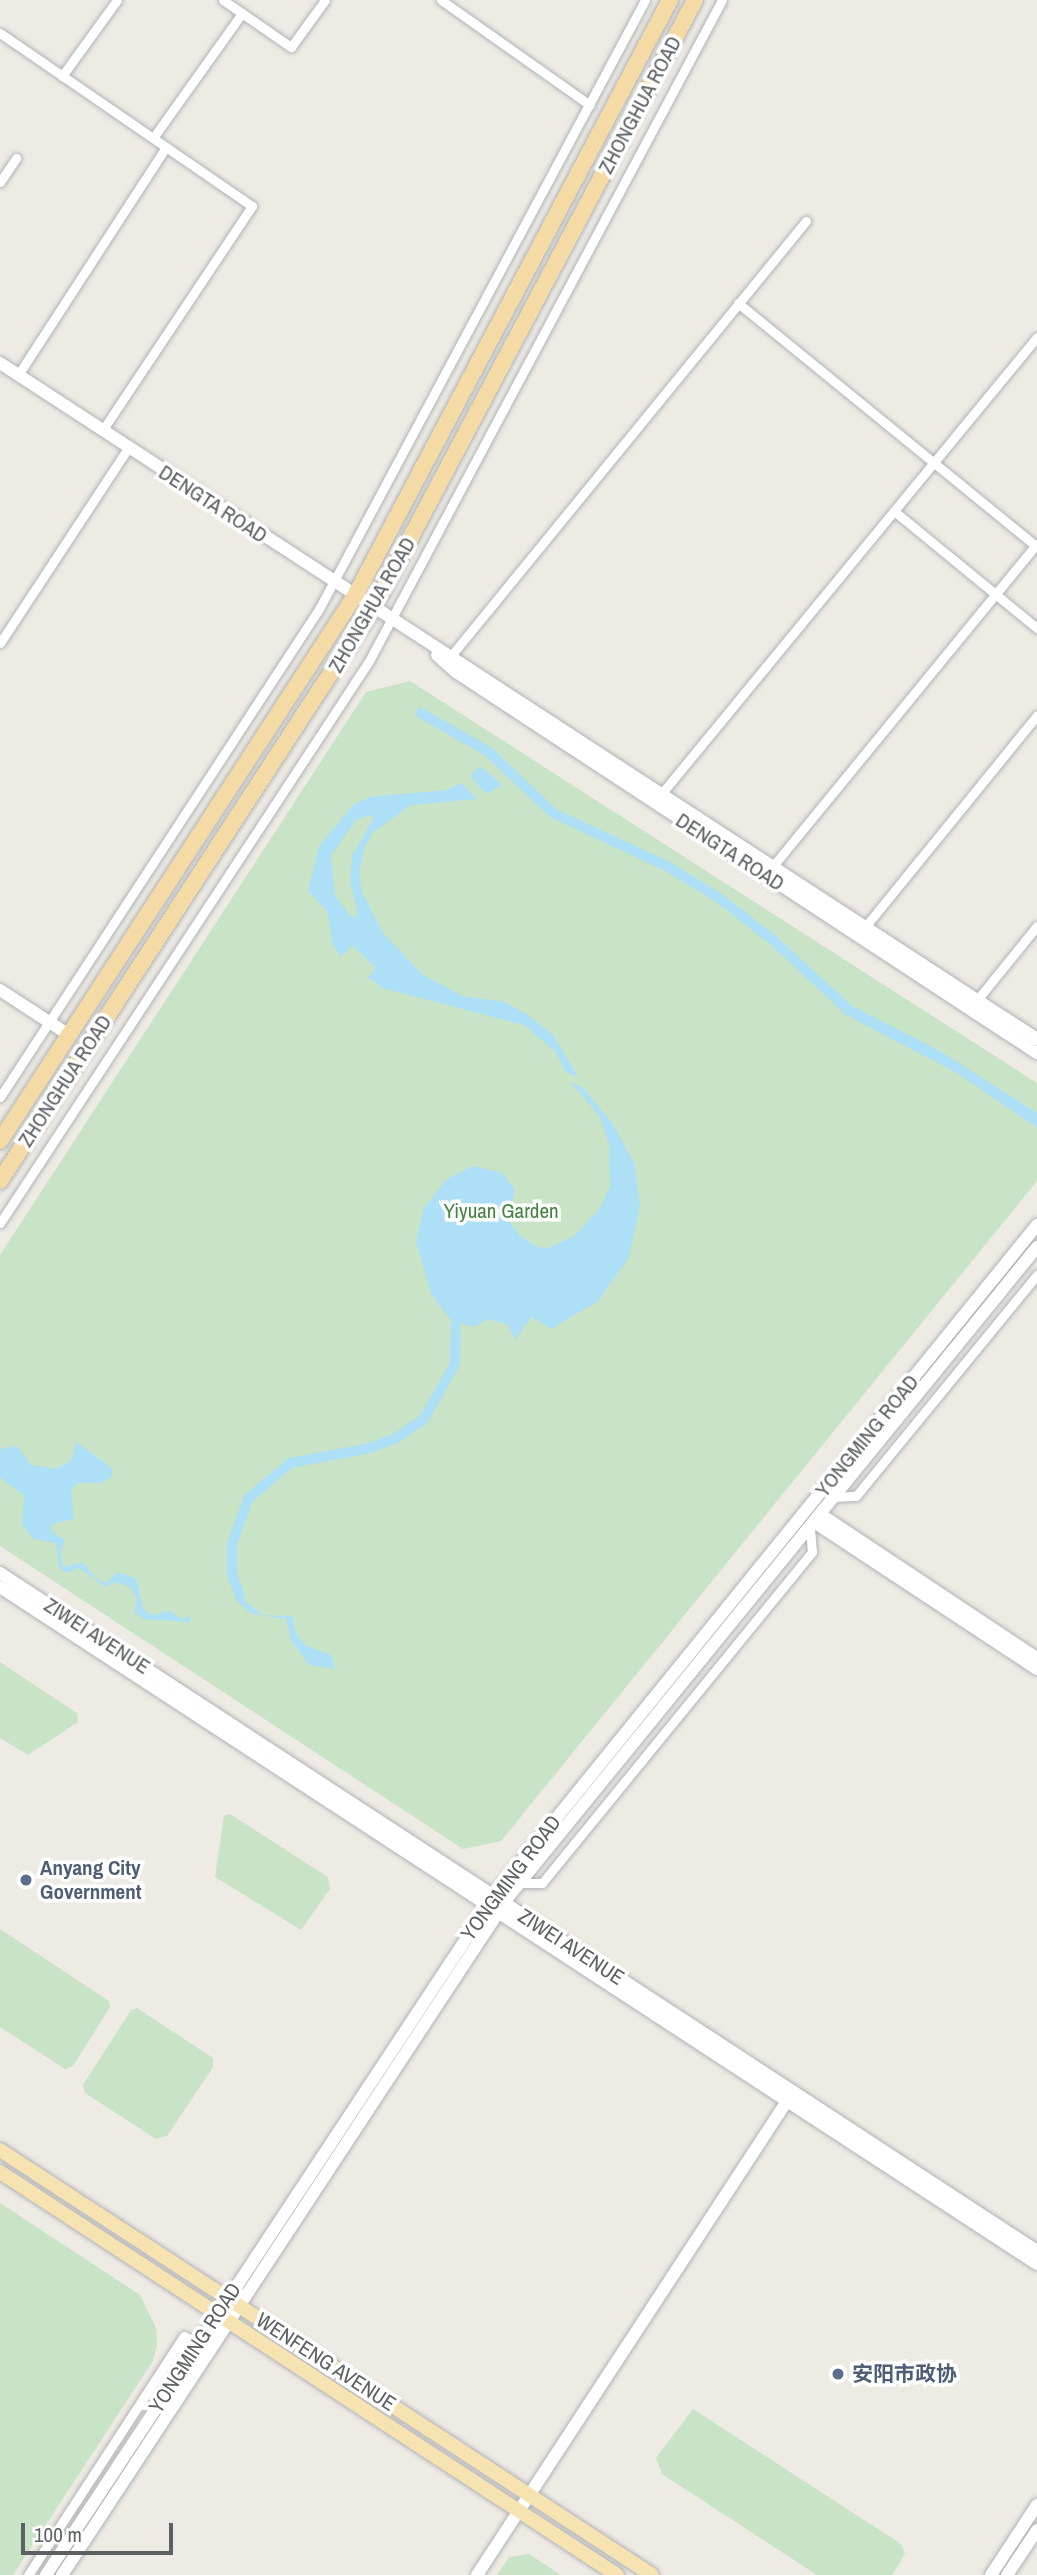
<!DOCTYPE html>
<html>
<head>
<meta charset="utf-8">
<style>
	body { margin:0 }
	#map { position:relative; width:1037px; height:2575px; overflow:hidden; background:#eeebe5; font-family:"Archivo Narrow","Noto Sans SC",sans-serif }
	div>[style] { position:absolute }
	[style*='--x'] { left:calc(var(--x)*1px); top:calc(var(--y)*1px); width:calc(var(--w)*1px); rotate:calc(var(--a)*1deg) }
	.green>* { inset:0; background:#c8e3c5 }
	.water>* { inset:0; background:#addff6 }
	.canal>* { height:10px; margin:-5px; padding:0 5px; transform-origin:5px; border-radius:5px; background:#addff6 }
	.roads { filter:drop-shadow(0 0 2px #b0b3b6) drop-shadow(0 0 2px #b0b3b6) }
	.minor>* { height:9px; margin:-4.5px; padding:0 4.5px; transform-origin:4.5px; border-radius:4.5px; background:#fff }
	.tertiary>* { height:12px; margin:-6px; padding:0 6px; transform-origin:6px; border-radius:6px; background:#fff }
	.primary>* { height:14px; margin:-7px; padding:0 7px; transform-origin:7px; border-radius:7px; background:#f7e3b2 }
	.trunk>* { height:16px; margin:-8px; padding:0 8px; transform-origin:8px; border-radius:8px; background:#f4daa5 }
	.dots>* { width:19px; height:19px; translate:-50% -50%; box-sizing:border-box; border:4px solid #fff; border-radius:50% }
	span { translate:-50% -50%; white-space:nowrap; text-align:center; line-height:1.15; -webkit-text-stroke:7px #fff; paint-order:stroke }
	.street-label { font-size:21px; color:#5d6164 }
	.park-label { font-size:21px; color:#44823f }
	.service-label { font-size:21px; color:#4e5e75; font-weight:700 }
	.left { translate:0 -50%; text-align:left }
	.scale { position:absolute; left:21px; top:2523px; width:152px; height:32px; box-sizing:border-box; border:4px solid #5d6164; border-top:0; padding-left:9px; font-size:21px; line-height:24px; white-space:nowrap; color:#5d6164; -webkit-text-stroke:5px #fff; paint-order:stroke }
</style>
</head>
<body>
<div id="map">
	<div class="green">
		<div style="clip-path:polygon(410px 681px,1037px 1083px,1037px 1181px,501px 1841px,463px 1849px,0 1546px,0 1255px,366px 692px)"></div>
		<div style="clip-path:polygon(0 1662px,77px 1713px,78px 1722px,28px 1755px,0 1738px)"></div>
		<div style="clip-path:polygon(230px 1814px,328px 1877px,330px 1889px,301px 1930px,215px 1877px,224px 1816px)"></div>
		<div style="clip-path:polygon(0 1929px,109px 2001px,110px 2007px,73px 2066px,65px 2069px,0 2027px)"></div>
		<div style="clip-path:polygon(137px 2008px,213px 2058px,213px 2067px,167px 2136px,156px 2139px,85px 2093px,83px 2085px,131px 2010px)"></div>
		<div style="clip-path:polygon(0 2203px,140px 2295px,156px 2328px,157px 2345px,153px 2361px,13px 2575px,0 2575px)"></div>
		<div style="clip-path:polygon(693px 2409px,901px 2544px,905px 2554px,892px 2575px,817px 2575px,662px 2474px,656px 2458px)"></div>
		<div style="clip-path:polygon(529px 2554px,561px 2575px,497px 2575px,509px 2557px)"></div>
	</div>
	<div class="water">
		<div style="clip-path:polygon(420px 707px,491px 747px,556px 809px,670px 862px,722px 894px,777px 937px,852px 1006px,940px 1051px,1037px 1113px,1037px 1128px,957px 1073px,846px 1015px,771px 945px,716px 902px,665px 871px,550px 817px,484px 755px,414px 715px)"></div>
		<div style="clip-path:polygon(480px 766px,502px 785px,486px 794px,470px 776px)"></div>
		<div style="clip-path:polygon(evenodd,461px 783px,477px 799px,411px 805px,373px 832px,364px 848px,359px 874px,362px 892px,383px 933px,422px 974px,462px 996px,505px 1002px,528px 1015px,553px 1035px,579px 1078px,565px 1071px,555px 1051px,524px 1025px,382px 988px,368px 977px,376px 968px,352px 945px,341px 957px,333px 946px,327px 911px,308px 891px,319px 846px,353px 805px,370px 797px,447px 790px,461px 783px,371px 815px,373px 819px,352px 856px,350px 879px,358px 915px,352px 918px,335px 895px,331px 855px,356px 820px,371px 815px)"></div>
		<div style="clip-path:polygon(570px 1082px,582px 1087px,613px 1124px,634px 1163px,640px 1205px,629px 1257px,598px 1301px,551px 1329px,531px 1317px,515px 1340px,508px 1325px,489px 1319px,473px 1327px,450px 1319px,431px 1294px,416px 1241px,424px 1208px,447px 1179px,473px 1166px,502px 1173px,515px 1189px,509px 1221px,520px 1236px,538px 1247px,548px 1248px,573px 1237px,601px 1207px,610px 1186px,609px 1144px,599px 1115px)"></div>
		<div style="clip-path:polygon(76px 1442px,112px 1468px,112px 1477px,101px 1483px,77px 1483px,71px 1490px,74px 1519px,52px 1524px,51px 1531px,65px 1540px,60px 1552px,63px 1567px,83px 1562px,95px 1578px,106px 1583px,117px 1572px,130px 1576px,136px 1579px,144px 1610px,152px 1615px,169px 1611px,182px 1619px,189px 1616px,190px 1622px,143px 1619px,134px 1612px,137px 1598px,130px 1587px,116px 1582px,105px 1587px,79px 1568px,67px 1573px,59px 1568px,56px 1543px,34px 1539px,22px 1525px,24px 1496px,0 1477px,0 1449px,17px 1446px,31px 1465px,57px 1469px,72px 1459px)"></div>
		<div style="clip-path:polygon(242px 1598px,262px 1615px,292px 1616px,296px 1633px,305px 1645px,331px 1655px,335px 1669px,309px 1665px,291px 1640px,286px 1619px,252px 1614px,236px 1600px)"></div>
	</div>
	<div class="canal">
		<div style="--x:240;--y:1597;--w:24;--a:-109"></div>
		<div style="--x:232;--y:1574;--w:30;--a:-90"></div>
		<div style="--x:232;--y:1544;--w:48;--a:-70.4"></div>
		<div style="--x:248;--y:1499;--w:55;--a:-40.6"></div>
		<div style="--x:290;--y:1463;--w:81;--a:-10.6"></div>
		<div style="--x:370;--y:1448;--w:28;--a:-21"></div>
		<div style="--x:396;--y:1438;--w:34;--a:-34"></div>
		<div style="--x:424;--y:1419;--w:63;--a:-60.6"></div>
		<div style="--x:455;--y:1364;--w:43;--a:-88.7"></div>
	</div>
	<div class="roads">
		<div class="minor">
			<div style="--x:223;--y:0;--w:83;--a:34.7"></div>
			<div style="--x:291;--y:47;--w:58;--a:-54.1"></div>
			<div style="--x:441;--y:0;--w:182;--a:35.2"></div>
			<div style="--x:0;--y:33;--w:306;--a:34.5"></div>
			<div style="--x:252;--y:206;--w:270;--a:123.7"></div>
			<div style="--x:62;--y:76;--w:94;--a:-54.1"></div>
			<div style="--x:153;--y:138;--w:153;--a:-54.5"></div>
			<div style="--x:0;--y:182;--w:29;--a:-56"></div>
			<div style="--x:738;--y:303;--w:386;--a:39.2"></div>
			<div style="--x:18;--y:375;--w:272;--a:-57"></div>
			<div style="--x:894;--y:511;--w:185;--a:39.3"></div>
			<div style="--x:0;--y:643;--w:233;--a:-56.7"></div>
			<div style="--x:450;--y:657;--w:563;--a:-50.77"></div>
			<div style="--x:662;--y:793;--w:590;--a:-50.57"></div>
			<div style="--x:773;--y:866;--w:416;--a:-50.7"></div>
			<div style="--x:865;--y:927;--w:273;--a:-50.9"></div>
			<div style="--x:977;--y:1000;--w:95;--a:-51"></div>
			<div style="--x:0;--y:1097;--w:583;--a:-56.83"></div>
			<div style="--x:319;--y:609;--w:691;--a:-61.84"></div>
			<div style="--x:0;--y:1223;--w:672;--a:-56.71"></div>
			<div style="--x:369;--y:661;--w:749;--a:-61.9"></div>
			<div style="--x:834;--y:1497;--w:22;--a:-3"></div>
			<div style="--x:856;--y:1496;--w:286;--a:-50.7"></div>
			<div style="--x:520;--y:1883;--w:22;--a:0"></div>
			<div style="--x:542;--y:1883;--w:427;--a:-50.8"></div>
			<div style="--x:812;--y:1552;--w:24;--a:-95"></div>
			<div style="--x:28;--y:2575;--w:285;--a:-56.9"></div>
			<div style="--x:184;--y:2336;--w:16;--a:30"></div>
		</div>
		<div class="tertiary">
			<div style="--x:0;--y:363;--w:1238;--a:33.1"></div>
			<div style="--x:437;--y:655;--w:25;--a:42"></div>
			<div style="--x:456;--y:672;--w:695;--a:33.26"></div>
			<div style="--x:0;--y:990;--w:82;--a:33.1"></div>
			<div style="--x:820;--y:1514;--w:260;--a:33.6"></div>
			<div style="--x:814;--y:1522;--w:267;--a:33.4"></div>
			<div style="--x:0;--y:1573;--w:1239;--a:33.18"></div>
			<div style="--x:0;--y:1587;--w:1238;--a:33.14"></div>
			<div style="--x:46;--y:2575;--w:822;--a:-56.56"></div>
			<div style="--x:499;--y:1889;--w:855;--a:-50.98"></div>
			<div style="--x:62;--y:2575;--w:813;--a:-56.64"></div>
			<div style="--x:509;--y:1896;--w:837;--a:-50.87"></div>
			<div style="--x:477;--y:2575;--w:566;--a:-56.81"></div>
			<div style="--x:991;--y:2575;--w:84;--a:-56.7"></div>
			<div style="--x:1007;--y:2575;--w:54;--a:-56.3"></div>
		</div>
		<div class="primary">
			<div style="--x:0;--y:2150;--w:778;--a:33.1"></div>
			<div style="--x:0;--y:2172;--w:737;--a:33.15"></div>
		</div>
		<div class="trunk">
			<div style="--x:0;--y:1141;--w:653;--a:-56.94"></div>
			<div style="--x:356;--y:594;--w:672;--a:-62.14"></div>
			<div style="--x:0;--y:1181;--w:687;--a:-56.93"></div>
			<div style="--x:375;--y:605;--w:684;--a:-62.12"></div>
		</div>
	</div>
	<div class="dots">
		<div style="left:26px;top:1880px;background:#5c6f8a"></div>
		<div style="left:838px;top:2374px;background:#5c6f8a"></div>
	</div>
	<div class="street-label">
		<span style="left:640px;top:105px;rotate:-62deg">ZHONGHUA ROAD</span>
		<span style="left:213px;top:504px;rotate:33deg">DENGTA ROAD</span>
		<span style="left:372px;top:605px;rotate:-60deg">ZHONGHUA ROAD</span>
		<span style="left:730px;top:852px;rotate:33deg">DENGTA ROAD</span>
		<span style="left:65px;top:1081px;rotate:-57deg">ZHONGHUA ROAD</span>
		<span style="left:867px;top:1436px;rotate:-51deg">YONGMING ROAD</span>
		<span style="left:97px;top:1636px;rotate:33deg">ZIWEI AVENUE</span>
		<span style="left:511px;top:1878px;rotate:-53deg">YONGMING ROAD</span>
		<span style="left:571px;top:1947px;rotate:33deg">ZIWEI AVENUE</span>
		<span style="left:195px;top:2348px;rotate:-57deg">YONGMING ROAD</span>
		<span style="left:326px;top:2362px;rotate:33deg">WENFENG AVENUE</span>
	</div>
	<div class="park-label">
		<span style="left:501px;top:1211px">Yiyuan Garden</span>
	</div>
	<div class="service-label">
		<span class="left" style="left:40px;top:1880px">Anyang City<br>Government</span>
		<span class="left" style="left:852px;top:2374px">安阳市政协</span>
	</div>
	<div class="scale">100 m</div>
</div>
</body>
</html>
